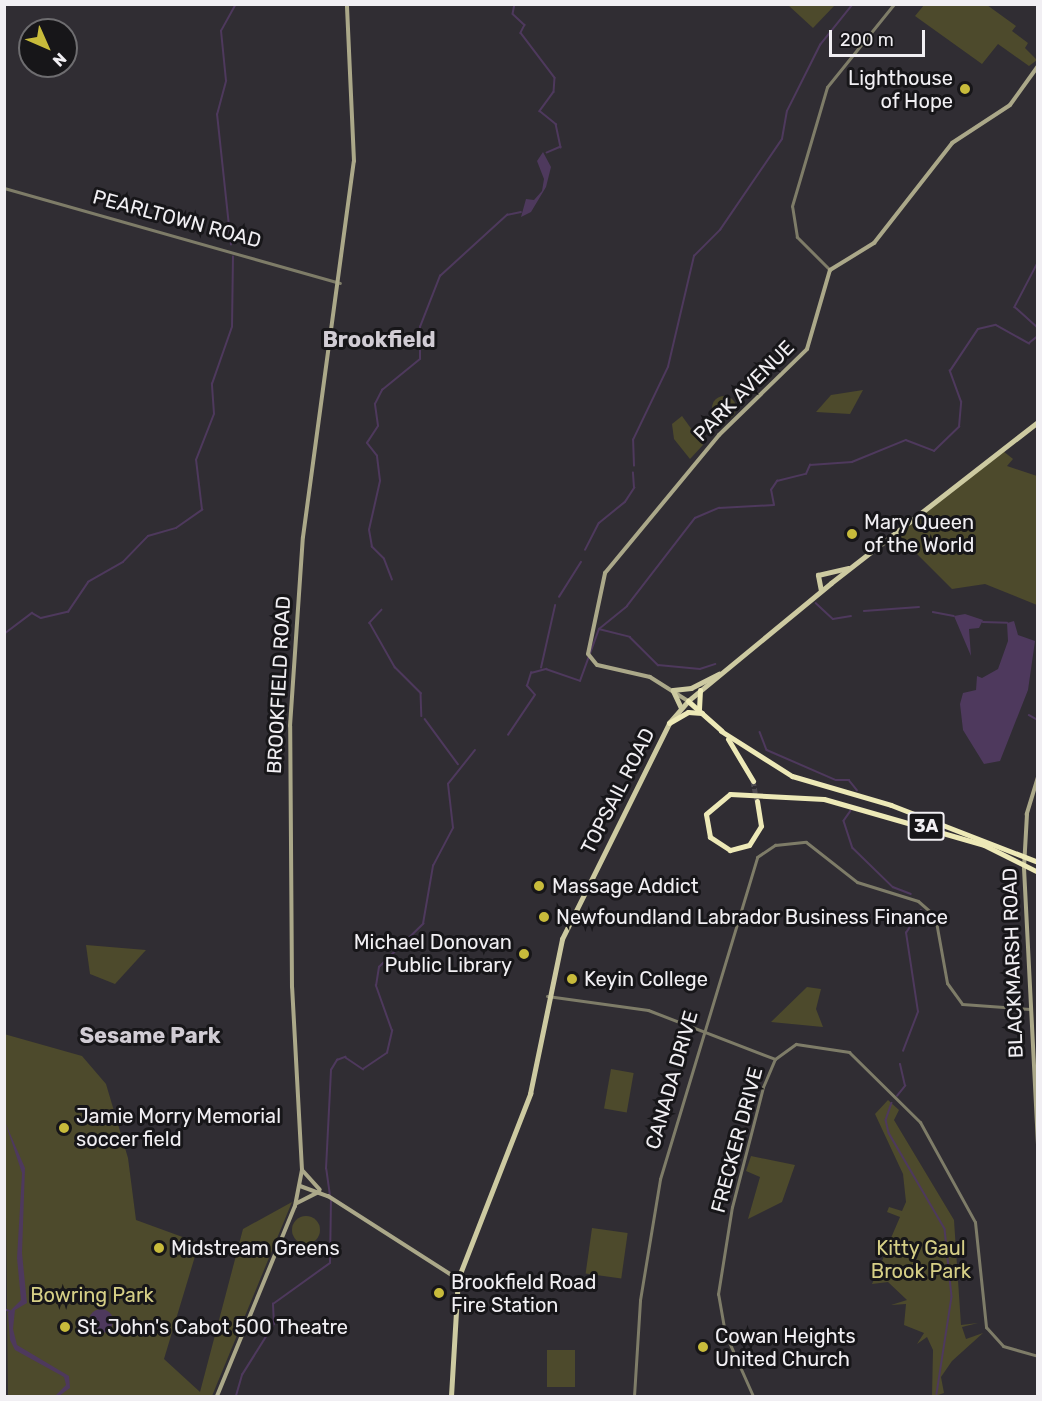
<!DOCTYPE html>
<html>
<head>
<meta charset="utf-8">
<style>
	body { margin:0 }
	#map { position:relative; width:1042px; height:1401px; overflow:hidden; background:#302d33; font-family:Rubik,sans-serif }
	div>[style] { position:absolute }
	[style*='--x'] { left:calc(var(--x)*1px); top:calc(var(--y)*1px); width:calc(var(--w)*1px); rotate:calc(var(--a)*1deg) }
	.green>* { inset:0; background:#4d4a2c; transform-origin:0 0 }
	.round { border-radius:50% }
	.water>* { inset:0; background:#4e395d }
	.stream>* { height:1.5px; margin:-0.75px; padding:0 0.75px; transform-origin:0.75px; border-radius:0.75px; background:#4e395d }
	.motorway-tunnel>* { height:5px; margin-top:-2.5px; transform-origin:0; background:repeating-linear-gradient(90deg,#4d4a50 0 5px,transparent 0 7.5px) }
	.tertiary>* { height:3px; margin:-1.5px; padding:0 1.5px; transform-origin:1.5px; border-radius:1.5px; background:#7e7c68 }
	.secondary>* { height:4px; margin:-2px; padding:0 2px; transform-origin:2px; border-radius:2px; background:#aba889 }
	.primary>* { height:4.5px; margin:-2.25px; padding:0 2.25px; transform-origin:2.25px; border-radius:2.25px; background:#cdcaa1 }
	.motorway>* { height:5px; margin:-2.5px; padding:0 2.5px; transform-origin:2.5px; border-radius:2.5px; background:#ede9b7 }
	.dots>* { width:16px; height:16px; translate:-50% -50%; box-sizing:border-box; border:3px solid #171619; border-radius:50% }
	span { translate:-50% -50%; white-space:nowrap; text-align:center; line-height:1.15; -webkit-text-stroke:6px #171619; paint-order:stroke }
	.shield-label span { padding:2px 4px; background:#171619; border:2px solid; border-radius:4px; -webkit-text-stroke-width:0 }
	.shield-label { font-size:18px; color:#f1eff3; font-weight:700 }
	.poi-label { font-size:20px; color:#f1eff3 }
	.right { translate:-100% -50%; text-align:right }
	.left { translate:0 -50%; text-align:left }
	.street-label { font-size:20px; color:#f1eff3 }
	.park-label { font-size:20px; color:#d6cf86 }
	.quarter-label { font-size:22px; color:#d1ccd4; font-weight:700 }
	.frame { position:absolute; inset:0; border:6px solid #f1eff3; pointer-events:none }
	.north { position:absolute; left:18px; top:18px; width:60px; height:60px; box-sizing:border-box; background:#171619; border:2px solid #6e6d70; border-radius:50%; rotate:135deg; font-size:16px; font-weight:700; line-height:24px; text-align:center; color:#f1eff3 }
	.north::after { content:''; display:block; margin:auto; width:21px; height:27px; background:#c8bb3b; clip-path:polygon(50% 0,100% 100%,50% 72%,0 100%) }
	.scale { position:absolute; left:829px; top:30px; width:96px; height:27px; box-sizing:border-box; border:3px solid #f1eff3; border-top:0; padding-left:8px; font-size:18px; line-height:21px; white-space:nowrap; color:#f1eff3; -webkit-text-stroke:4px #171619; paint-order:stroke }
</style>
</head>
<body>
<div id="map">
	<div class="green">
		<div style="clip-path:polygon(788px 5px,835px 5px,813px 28px)"></div>
		<div style="clip-path:polygon(924px 5px,987px 5px,1016px 26px,1012px 31px,1028px 43px,1025px 48px,1037px 60px,1029px 66px,998px 44px,982px 64px,915px 16px)"></div>
		<div style="clip-path:polygon(863px 390px,850px 414px,816px 412px,831px 395px)"></div>
		<div class="round" style="left:712px;top:396px;width:24px;height:24px"></div>
		<div style="clip-path:polygon(682px 416px,703px 445px,690px 459px,674px 439px,672px 424px)"></div>
		<div style="clip-path:polygon(1003px 451px,1013px 459px,1007px 466px,1037px 476px,1037px 605px,985px 584px,952px 589px,898px 535px)"></div>
		<div style="clip-path:polygon(86px 945px,146px 950px,115px 984px,90px 974px)"></div>
		<div style="clip-path:polygon(807px 987px,821px 989px,816px 1009px,823px 1027px,771px 1022px)"></div>
		<div style="clip-path:polygon(4px 1034px,82px 1056px,106px 1084px,128px 1158px,136px 1220px,199px 1243px,164px 1359px,200px 1392px,243px 1229px,292px 1202px,212px 1396px,8px 1396px)"></div>
		<div style="left:611px;top:1069px;width:23px;height:40px;rotate:10deg"></div>
		<div style="clip-path:polygon(888px 1100px,899px 1110px,894px 1120px,954px 1220px,961px 1325px,978px 1323px,962px 1327px,966px 1339px,983px 1333px,952px 1361px,941px 1377px,944px 1393px,938px 1395px,932px 1396px,933px 1350px,927px 1337px,917px 1344px,924px 1333px,904px 1325px,906px 1304px,891px 1305px,907px 1300px,888px 1282px,872px 1284px,888px 1247px,873px 1241px,888px 1245px,900px 1217px,887px 1212px,889px 1207px,902px 1211px,906px 1202px,903px 1174px,875px 1114px)"></div>
		<div style="clip-path:polygon(751px 1156px,795px 1165px,782px 1202px,748px 1219px,760px 1177px,746px 1171px)"></div>
		<div class="round" style="left:292px;top:1216px;width:28px;height:28px"></div>
		<div style="left:592px;top:1228px;width:36px;height:46px;rotate:8deg"></div>
		<div style="left:547px;top:1350px;width:28px;height:37px"></div>
	</div>
	<div class="water">
		<div style="clip-path:polygon(543px 152px,551px 167px,546px 187px,531px 212px,521px 217px,526px 199px,534px 200px,542px 191px,544px 179px,537px 161px)"></div>
		<div style="clip-path:polygon(965px 614px,983px 620px,979px 628px,969px 629px,971px 656px,954px 616px)"></div>
		<div style="clip-path:polygon(1014px 621px,1018px 635px,1035px 641px,1028px 690px,1000px 761px,984px 764px,963px 730px,960px 704px,963px 693px,976px 690px,977px 676px,982px 678px,998px 669px,1008px 641px,1007px 623px)"></div>
		<div style="clip-path:polygon(5px 1122px,25px 1168px,22px 1253px,27px 1303px,15px 1310px,13px 1329px,17px 1345px,69px 1376px,70px 1388px,59px 1396px,55px 1396px,66px 1385px,64px 1377px,15px 1350px,10px 1340px,8px 1313px,21px 1300px,17px 1258px,22px 1173px)"></div>
		<div class="round" style="left:89px;top:1309px;width:24px;height:24px"></div>
	</div>
	<div class="stream">
		<div style="--x:486;--y:4;--w:10;--a:0"></div>
		<div style="--x:515;--y:4;--w:10;--a:101"></div>
		<div style="--x:513;--y:14;--w:16;--a:43"></div>
		<div style="--x:525;--y:25;--w:9;--a:117"></div>
		<div style="--x:521;--y:33;--w:56;--a:52.9"></div>
		<div style="--x:555;--y:78;--w:14;--a:94"></div>
		<div style="--x:554;--y:92;--w:24;--a:126"></div>
		<div style="--x:540;--y:111;--w:21;--a:39"></div>
		<div style="--x:556;--y:124;--w:24;--a:78"></div>
		<div style="--x:561;--y:147;--w:15;--a:157"></div>
		<div style="--x:231;--y:245;--w:131;--a:-96.1"></div>
		<div style="--x:217;--y:115;--w:35;--a:-75"></div>
		<div style="--x:226;--y:81;--w:50;--a:-95.7"></div>
		<div style="--x:221;--y:31;--w:31;--a:-61"></div>
		<div style="--x:1038;--y:258;--w:4;--a:90"></div>
		<div style="--x:1038;--y:263;--w:50;--a:117.6"></div>
		<div style="--x:1015;--y:307;--w:31;--a:42"></div>
		<div style="--x:634;--y:466;--w:26;--a:-92"></div>
		<div style="--x:633;--y:440;--w:81;--a:-64.4"></div>
		<div style="--x:668;--y:367;--w:114;--a:-76.8"></div>
		<div style="--x:694;--y:256;--w:37;--a:-45"></div>
		<div style="--x:720;--y:230;--w:110;--a:-55.7"></div>
		<div style="--x:782;--y:139;--w:28;--a:-80"></div>
		<div style="--x:787;--y:111;--w:74;--a:-63.4"></div>
		<div style="--x:820;--y:45;--w:53;--a:-51.2"></div>
		<div style="--x:585;--y:550;--w:30;--a:-63"></div>
		<div style="--x:599;--y:523;--w:33;--a:-39"></div>
		<div style="--x:625;--y:502;--w:17;--a:-57"></div>
		<div style="--x:634;--y:488;--w:15;--a:-94"></div>
		<div style="--x:392;--y:580;--w:22;--a:-111"></div>
		<div style="--x:384;--y:559;--w:17;--a:-135"></div>
		<div style="--x:372;--y:547;--w:17;--a:-100"></div>
		<div style="--x:369;--y:530;--w:50;--a:-77.3"></div>
		<div style="--x:380;--y:481;--w:25;--a:-97"></div>
		<div style="--x:377;--y:456;--w:16;--a:-128"></div>
		<div style="--x:367;--y:443;--w:20;--a:-57"></div>
		<div style="--x:378;--y:426;--w:22;--a:-98"></div>
		<div style="--x:375;--y:404;--w:16;--a:-63"></div>
		<div style="--x:382;--y:390;--w:49;--a:-39.2"></div>
		<div style="--x:420;--y:359;--w:32;--a:-90"></div>
		<div style="--x:420;--y:327;--w:55;--a:-68.6"></div>
		<div style="--x:440;--y:276;--w:91;--a:-42.3"></div>
		<div style="--x:507;--y:215;--w:14;--a:-12"></div>
		<div style="--x:559;--y:597;--w:41;--a:-57.8"></div>
		<div style="--x:816;--y:603;--w:23;--a:43"></div>
		<div style="--x:833;--y:619;--w:18;--a:-9"></div>
		<div style="--x:382;--y:610;--w:18;--a:133"></div>
		<div style="--x:370;--y:623;--w:51;--a:60.4"></div>
		<div style="--x:395;--y:667;--w:37;--a:45"></div>
		<div style="--x:421;--y:693;--w:23;--a:88"></div>
		<div style="--x:864;--y:611;--w:55;--a:-4.2"></div>
		<div style="--x:933;--y:612;--w:21;--a:11"></div>
		<div style="--x:983;--y:622;--w:24;--a:2"></div>
		<div style="--x:599;--y:629;--w:32;--a:14"></div>
		<div style="--x:630;--y:637;--w:40;--a:45"></div>
		<div style="--x:658;--y:665;--w:42;--a:5.4"></div>
		<div style="--x:700;--y:669;--w:16;--a:-18"></div>
		<div style="--x:4;--y:634;--w:35;--a:-37"></div>
		<div style="--x:32;--y:613;--w:10;--a:29"></div>
		<div style="--x:41;--y:618;--w:28;--a:-13"></div>
		<div style="--x:68;--y:612;--w:36;--a:-56"></div>
		<div style="--x:88;--y:582;--w:40;--a:-29.7"></div>
		<div style="--x:123;--y:562;--w:36;--a:-46"></div>
		<div style="--x:148;--y:536;--w:29;--a:-16"></div>
		<div style="--x:176;--y:528;--w:32;--a:-35"></div>
		<div style="--x:202;--y:510;--w:50;--a:-96.8"></div>
		<div style="--x:196;--y:460;--w:49;--a:-68.6"></div>
		<div style="--x:214;--y:414;--w:30;--a:-94"></div>
		<div style="--x:212;--y:384;--w:60;--a:-70.7"></div>
		<div style="--x:232;--y:327;--w:70;--a:-89.2"></div>
		<div style="--x:541;--y:668;--w:64;--a:-77.3"></div>
		<div style="--x:1029;--y:715;--w:10;--a:29"></div>
		<div style="--x:425;--y:719;--w:56;--a:53.7"></div>
		<div style="--x:760;--y:732;--w:19;--a:69"></div>
		<div style="--x:767;--y:750;--w:75;--a:23.5"></div>
		<div style="--x:836;--y:780;--w:13;--a:0"></div>
		<div style="--x:849;--y:780;--w:13;--a:51"></div>
		<div style="--x:508;--y:735;--w:48;--a:-56"></div>
		<div style="--x:535;--y:695;--w:12;--a:-132"></div>
		<div style="--x:527;--y:686;--w:14;--a:-73"></div>
		<div style="--x:531;--y:673;--w:16;--a:-15"></div>
		<div style="--x:546;--y:669;--w:36;--a:19"></div>
		<div style="--x:580;--y:681;--w:55;--a:-69.9"></div>
		<div style="--x:599;--y:629;--w:36;--a:-39"></div>
		<div style="--x:627;--y:606;--w:111;--a:-52.3"></div>
		<div style="--x:695;--y:518;--w:26;--a:-23"></div>
		<div style="--x:719;--y:508;--w:55;--a:-3.1"></div>
		<div style="--x:774;--y:505;--w:15;--a:-101"></div>
		<div style="--x:771;--y:490;--w:11;--a:-56"></div>
		<div style="--x:777;--y:481;--w:30;--a:-14"></div>
		<div style="--x:806;--y:474;--w:10;--a:-66"></div>
		<div style="--x:810;--y:465;--w:42;--a:-4.1"></div>
		<div style="--x:852;--y:462;--w:58;--a:-22.2"></div>
		<div style="--x:906;--y:440;--w:30;--a:21"></div>
		<div style="--x:934;--y:451;--w:35;--a:-44"></div>
		<div style="--x:959;--y:427;--w:25;--a:-85"></div>
		<div style="--x:961;--y:402;--w:33;--a:-110"></div>
		<div style="--x:950;--y:371;--w:50;--a:-56.3"></div>
		<div style="--x:978;--y:329;--w:18;--a:-13"></div>
		<div style="--x:996;--y:325;--w:38;--a:29"></div>
		<div style="--x:1029;--y:343;--w:11;--a:-38"></div>
		<div style="--x:851;--y:811;--w:12;--a:125"></div>
		<div style="--x:844;--y:821;--w:28;--a:72"></div>
		<div style="--x:853;--y:848;--w:56;--a:44.3"></div>
		<div style="--x:893;--y:887;--w:19;--a:21"></div>
		<div style="--x:903;--y:1051;--w:42;--a:-69"></div>
		<div style="--x:918;--y:1012;--w:80;--a:-98.6"></div>
		<div style="--x:906;--y:933;--w:27;--a:-57"></div>
		<div style="--x:897;--y:1096;--w:13;--a:-51"></div>
		<div style="--x:905;--y:1086;--w:22;--a:-103"></div>
		<div style="--x:892;--y:1103;--w:18;--a:109"></div>
		<div style="--x:886;--y:1120;--w:13;--a:77"></div>
		<div style="--x:889;--y:1133;--w:111;--a:59.7"></div>
		<div style="--x:945;--y:1229;--w:68;--a:84.1"></div>
		<div style="--x:952;--y:1297;--w:98;--a:98.8"></div>
		<div style="--x:330;--y:1196;--w:27;--a:-98"></div>
		<div style="--x:326;--y:1169;--w:99;--a:-87.1"></div>
		<div style="--x:331;--y:1070;--w:12;--a:-59"></div>
		<div style="--x:337;--y:1060;--w:9;--a:-21"></div>
		<div style="--x:345;--y:1057;--w:22;--a:34"></div>
		<div style="--x:363;--y:1069;--w:29;--a:-34"></div>
		<div style="--x:387;--y:1053;--w:23;--a:-77"></div>
		<div style="--x:392;--y:1031;--w:48;--a:-109.6"></div>
		<div style="--x:376;--y:986;--w:19;--a:-81"></div>
		<div style="--x:379;--y:967;--w:62;--a:-44.3"></div>
		<div style="--x:423;--y:924;--w:59;--a:-80.2"></div>
		<div style="--x:433;--y:866;--w:43;--a:-62.2"></div>
		<div style="--x:453;--y:828;--w:44;--a:-96.5"></div>
		<div style="--x:448;--y:784;--w:43;--a:-51.5"></div>
		<div style="--x:4;--y:1309;--w:6;--a:18"></div>
		<div style="--x:236;--y:1396;--w:22;--a:-74"></div>
		<div style="--x:242;--y:1375;--w:60;--a:-57.9"></div>
		<div style="--x:274;--y:1324;--w:20;--a:-93"></div>
		<div style="--x:273;--y:1304;--w:70;--a:-35.7"></div>
		<div style="--x:330;--y:1263;--w:62;--a:-89.1"></div>
	</div>
	<div class="motorway-tunnel">
		<div style="--x:753;--y:781;--w:20;--a:79"></div>
	</div>
	<div class="tertiary">
		<div style="--x:4;--y:188;--w:349;--a:15.8"></div>
		<div style="--x:830;--y:270;--w:47;--a:-135"></div>
		<div style="--x:797;--y:237;--w:31;--a:-99"></div>
		<div style="--x:792;--y:206;--w:124;--a:-73.6"></div>
		<div style="--x:827;--y:87;--w:107;--a:-51.1"></div>
		<div style="--x:547;--y:996;--w:102;--a:7.9"></div>
		<div style="--x:648;--y:1010;--w:136;--a:21.1"></div>
		<div style="--x:634;--y:1396;--w:96;--a:-86.4"></div>
		<div style="--x:640;--y:1300;--w:123;--a:-80.6"></div>
		<div style="--x:660;--y:1179;--w:336;--a:-73.2"></div>
		<div style="--x:757;--y:857;--w:22;--a:-34"></div>
		<div style="--x:775;--y:845;--w:31;--a:-6"></div>
		<div style="--x:806;--y:842;--w:65;--a:38.1"></div>
		<div style="--x:857;--y:882;--w:64;--a:17.3"></div>
		<div style="--x:918;--y:901;--w:23;--a:41"></div>
		<div style="--x:935;--y:916;--w:68;--a:79.8"></div>
		<div style="--x:947;--y:983;--w:26;--a:54"></div>
		<div style="--x:962;--y:1004;--w:68;--a:4.2"></div>
		<div style="--x:753;--y:1396;--w:69;--a:-114"></div>
		<div style="--x:725;--y:1333;--w:40;--a:-100"></div>
		<div style="--x:718;--y:1294;--w:88;--a:-80.9"></div>
		<div style="--x:732;--y:1207;--w:124;--a:-75.5"></div>
		<div style="--x:763;--y:1087;--w:30;--a:-67"></div>
		<div style="--x:775;--y:1059;--w:26;--a:-36"></div>
		<div style="--x:796;--y:1044;--w:54;--a:8.6"></div>
		<div style="--x:849;--y:1052;--w:100;--a:44.6"></div>
		<div style="--x:920;--y:1122;--w:114;--a:61.2"></div>
		<div style="--x:975;--y:1222;--w:106;--a:84"></div>
		<div style="--x:986;--y:1327;--w:25;--a:48"></div>
		<div style="--x:1003;--y:1346;--w:36;--a:16"></div>
	</div>
	<div class="secondary">
		<div style="--x:688;--y:701;--w:45;--a:-147.7"></div>
		<div style="--x:650;--y:677;--w:54;--a:-167.2"></div>
		<div style="--x:597;--y:665;--w:14;--a:-129"></div>
		<div style="--x:588;--y:654;--w:83;--a:-78.1"></div>
		<div style="--x:605;--y:573;--w:179;--a:-50.4"></div>
		<div style="--x:719;--y:435;--w:123;--a:-44.3"></div>
		<div style="--x:807;--y:349;--w:82;--a:-73.8"></div>
		<div style="--x:830;--y:270;--w:52;--a:-31.5"></div>
		<div style="--x:874;--y:243;--w:127;--a:-52"></div>
		<div style="--x:952;--y:143;--w:69;--a:-33.2"></div>
		<div style="--x:1010;--y:105;--w:48;--a:-54.3"></div>
		<div style="--x:1038;--y:777;--w:39;--a:107"></div>
		<div style="--x:1027;--y:814;--w:54;--a:93.2"></div>
		<div style="--x:1024;--y:868;--w:281;--a:87.1"></div>
		<div style="--x:303;--y:1171;--w:25;--a:48"></div>
		<div style="--x:300;--y:1186;--w:30;--a:20"></div>
		<div style="--x:328;--y:1196;--w:154;--a:32.6"></div>
		<div style="--x:297;--y:1203;--w:25;--a:-27"></div>
		<div style="--x:217;--y:1396;--w:205;--a:-67.7"></div>
		<div style="--x:295;--y:1206;--w:37;--a:-79"></div>
		<div style="--x:302;--y:1170;--w:183;--a:-93.1"></div>
		<div style="--x:292;--y:987;--w:261;--a:-90.4"></div>
		<div style="--x:290;--y:726;--w:189;--a:-86.1"></div>
		<div style="--x:303;--y:537;--w:379;--a:-82.3"></div>
		<div style="--x:354;--y:161;--w:157;--a:-92.6"></div>
	</div>
	<div class="primary">
		<div style="--x:821;--y:591;--w:16;--a:-101"></div>
		<div style="--x:818;--y:575;--w:31;--a:-13"></div>
		<div style="--x:673;--y:690;--w:18;--a:-6"></div>
		<div style="--x:691;--y:688;--w:31;--a:-27"></div>
		<div style="--x:673;--y:690;--w:19;--a:65"></div>
		<div style="--x:451;--y:1396;--w:117;--a:-86.6"></div>
		<div style="--x:458;--y:1279;--w:199;--a:-68.7"></div>
		<div style="--x:530;--y:1094;--w:158;--a:-78.3"></div>
		<div style="--x:562;--y:939;--w:241;--a:-63.6"></div>
		<div style="--x:669;--y:723;--w:29;--a:-49"></div>
		<div style="--x:688;--y:701;--w:185;--a:-39.5"></div>
		<div style="--x:831;--y:583;--w:262;--a:-37.9"></div>
	</div>
	<div class="motorway">
		<div style="--x:688;--y:701;--w:45;--a:41.4"></div>
		<div style="--x:699;--y:709;--w:19;--a:-87"></div>
		<div style="--x:669;--y:723;--w:22;--a:-30"></div>
		<div style="--x:688;--y:712;--w:14;--a:4"></div>
		<div style="--x:721;--y:731;--w:84;--a:32.4"></div>
		<div style="--x:792;--y:776;--w:103;--a:16.3"></div>
		<div style="--x:891;--y:805;--w:158;--a:21.2"></div>
		<div style="--x:728;--y:739;--w:49;--a:59.2"></div>
		<div style="--x:757;--y:801;--w:25;--a:81"></div>
		<div style="--x:761;--y:826;--w:22;--a:122"></div>
		<div style="--x:749;--y:845;--w:20;--a:165"></div>
		<div style="--x:730;--y:850;--w:24;--a:-147"></div>
		<div style="--x:710;--y:837;--w:23;--a:-100"></div>
		<div style="--x:706;--y:814;--w:31;--a:-40"></div>
		<div style="--x:730;--y:794;--w:94;--a:3"></div>
		<div style="--x:824;--y:799;--w:166;--a:16"></div>
		<div style="--x:984;--y:845;--w:60;--a:26.6"></div>
	</div>
	<div class="dots">
		<div style="left:965px;top:89px;background:#c8bb3b"></div>
		<div style="left:852px;top:534px;background:#c8bb3b"></div>
		<div style="left:539px;top:886px;background:#c8bb3b"></div>
		<div style="left:544px;top:917px;background:#c8bb3b"></div>
		<div style="left:524px;top:954px;background:#c8bb3b"></div>
		<div style="left:572px;top:979px;background:#c8bb3b"></div>
		<div style="left:64px;top:1128px;background:#c8bb3b"></div>
		<div style="left:159px;top:1248px;background:#c8bb3b"></div>
		<div style="left:439px;top:1293px;background:#c8bb3b"></div>
		<div style="left:65px;top:1327px;background:#c8bb3b"></div>
		<div style="left:703px;top:1347px;background:#c8bb3b"></div>
	</div>
	<div class="shield-label">
		<span style="left:926px;top:826px">3A</span>
	</div>
	<div class="poi-label">
		<span class="right" style="left:953px;top:90px">Lighthouse<br>of Hope</span>
		<span class="left" style="left:864px;top:534px">Mary Queen<br>of the World</span>
		<span class="left" style="left:552px;top:886px">Massage Addict</span>
		<span class="left" style="left:556px;top:917px">Newfoundland Labrador Business Finance</span>
		<span class="right" style="left:512px;top:954px">Michael Donovan<br>Public Library</span>
		<span class="left" style="left:584px;top:979px">Keyin College</span>
		<span class="left" style="left:76px;top:1128px">Jamie Morry Memorial<br>soccer field</span>
		<span class="left" style="left:171px;top:1248px">Midstream Greens</span>
		<span class="left" style="left:451px;top:1294px">Brookfield Road<br>Fire Station</span>
		<span class="left" style="left:77px;top:1327px">St. John's Cabot 500 Theatre</span>
		<span class="left" style="left:715px;top:1348px">Cowan Heights<br>United Church</span>
	</div>
	<div class="street-label">
		<span style="left:177px;top:219px;rotate:15deg">PEARLTOWN ROAD</span>
		<span style="left:744px;top:391px;rotate:-45deg">PARK AVENUE</span>
		<span style="left:279px;top:685px;rotate:-87deg">BROOKFIELD ROAD</span>
		<span style="left:618px;top:791px;rotate:-63deg">TOPSAIL ROAD</span>
		<span style="left:1013px;top:963px;rotate:-92deg">BLACKMARSH ROAD</span>
		<span style="left:672px;top:1080px;rotate:-74deg">CANADA DRIVE</span>
		<span style="left:737px;top:1140px;rotate:-75deg">FRECKER DRIVE</span>
	</div>
	<div class="park-label">
		<span style="left:921px;top:1260px">Kitty Gaul<br>Brook Park</span>
		<span style="left:92px;top:1295px">Bowring Park</span>
	</div>
	<div class="quarter-label">
		<span style="left:379px;top:340px">Brookfield</span>
		<span style="left:150px;top:1036px">Sesame Park</span>
	</div>
	<div class="frame"></div>
	<div class="north">N</div>
	<div class="scale">200 m</div>
</div>
</body>
</html>
